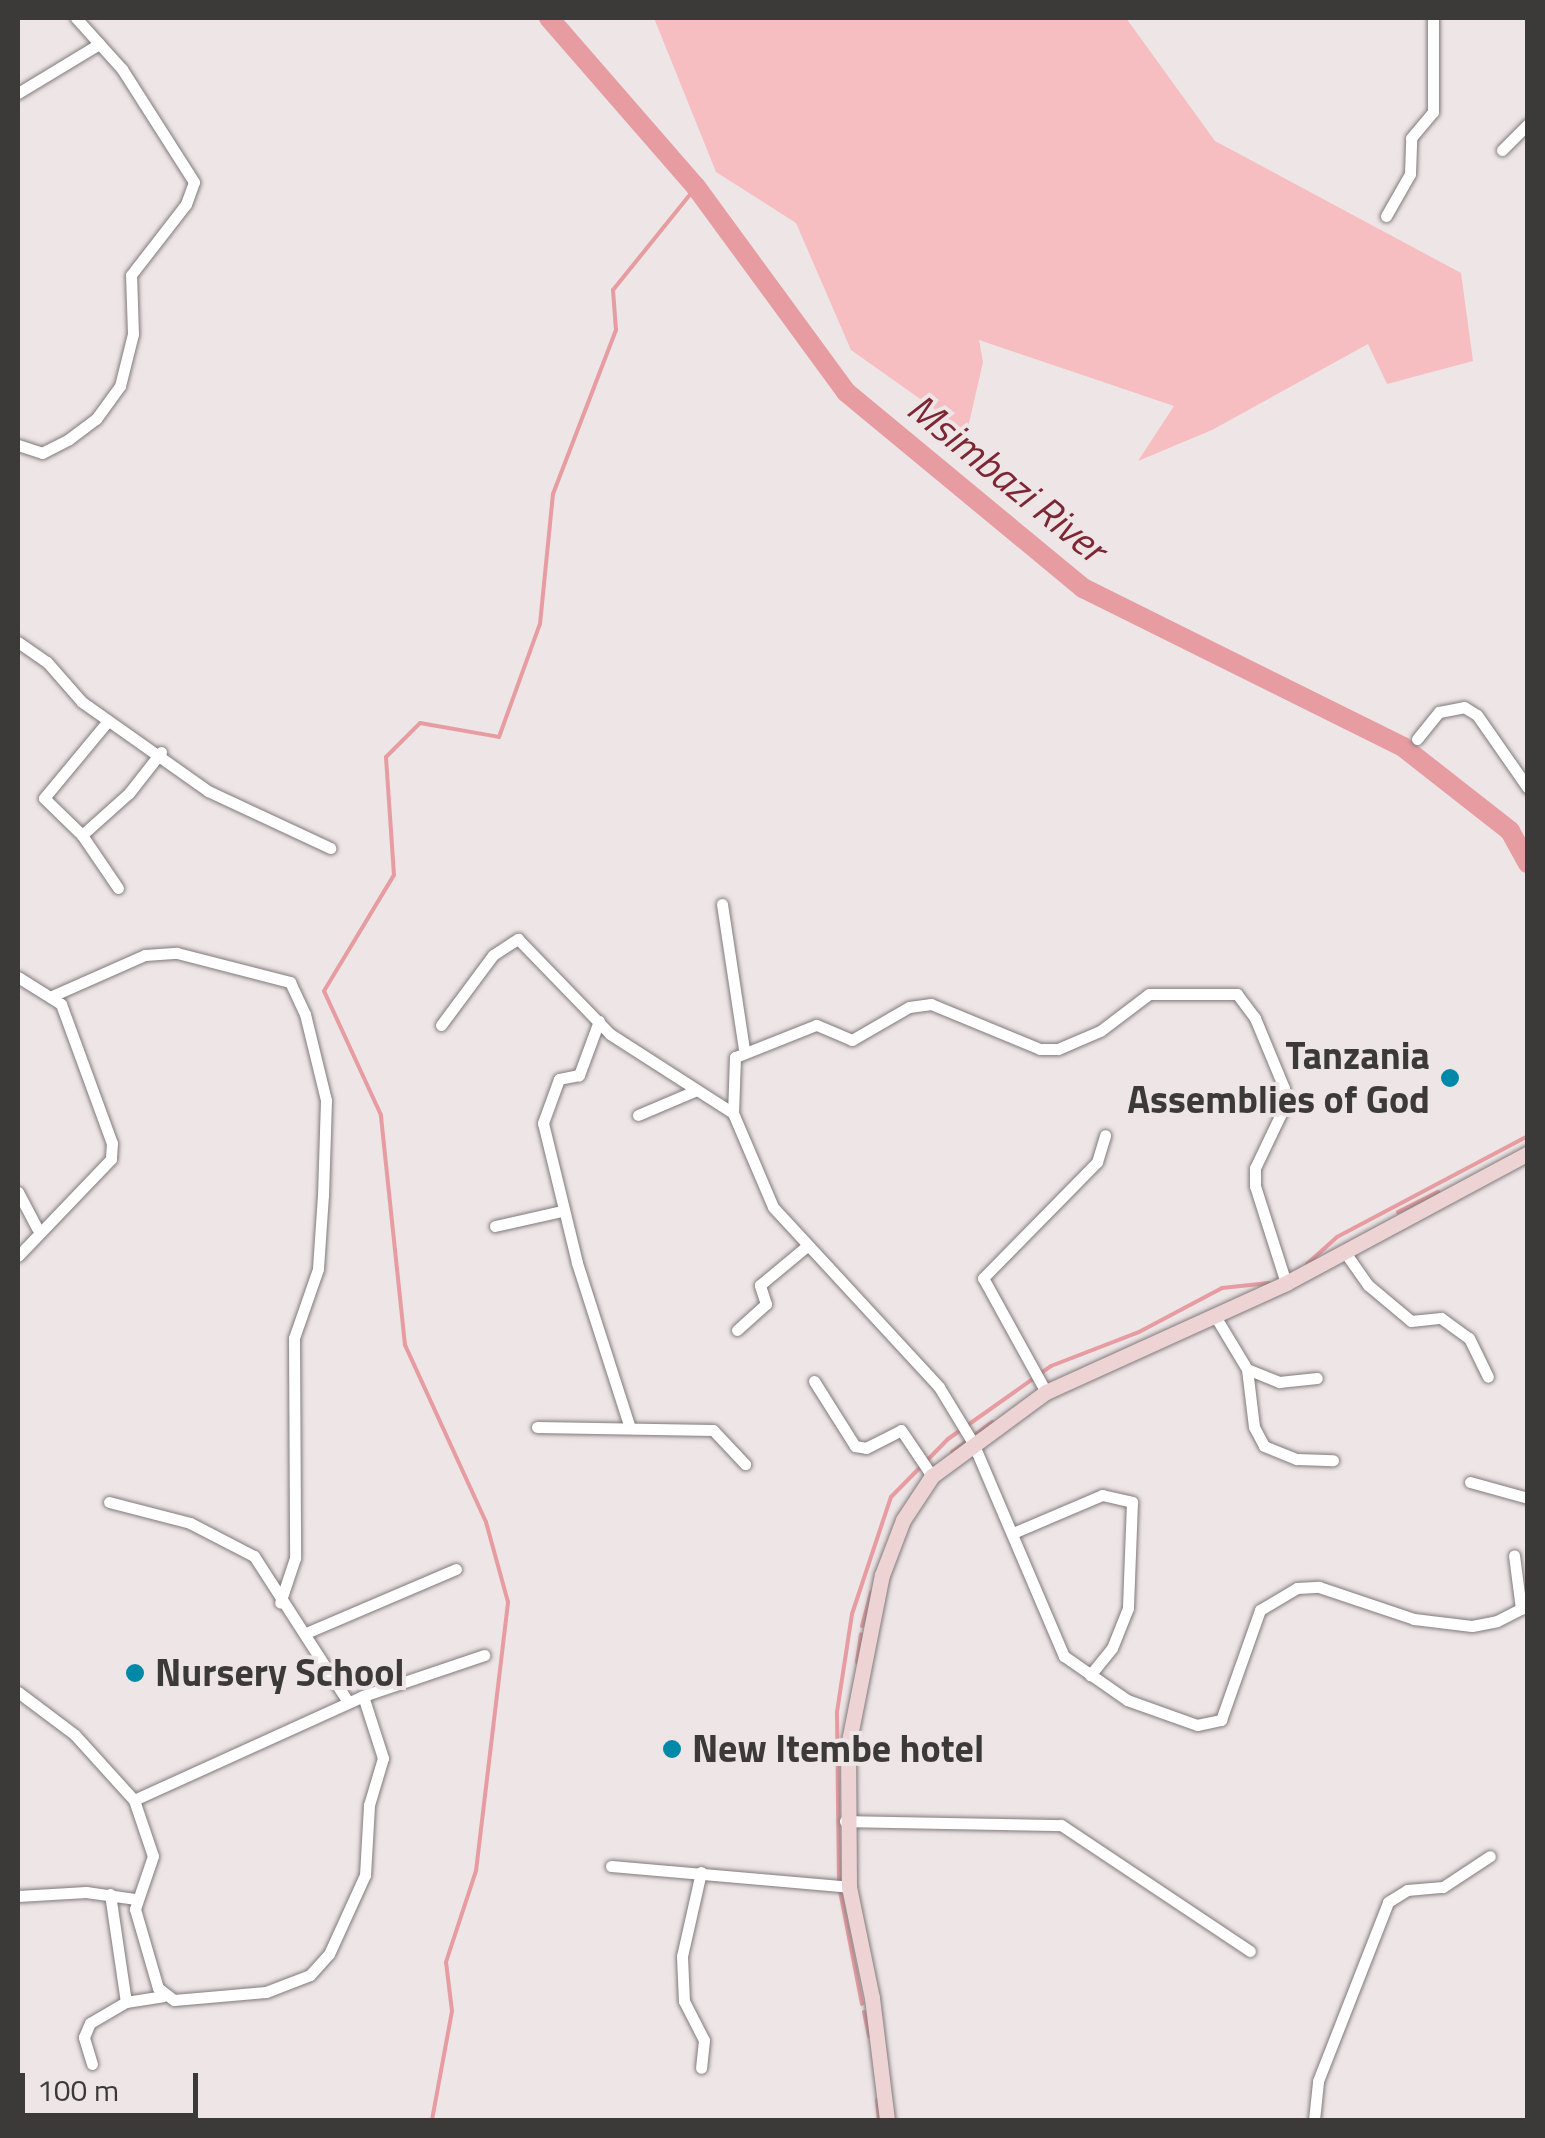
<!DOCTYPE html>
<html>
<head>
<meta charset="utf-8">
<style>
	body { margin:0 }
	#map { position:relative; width:1545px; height:2138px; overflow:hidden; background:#ede5e6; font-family:"Titillium Web",sans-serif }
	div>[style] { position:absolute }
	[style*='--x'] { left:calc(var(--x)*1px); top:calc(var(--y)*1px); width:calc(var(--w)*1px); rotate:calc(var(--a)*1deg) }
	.green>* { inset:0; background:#f7bec1 }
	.stream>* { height:4px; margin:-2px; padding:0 2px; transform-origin:2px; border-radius:2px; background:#e79ca1 }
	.river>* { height:20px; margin:-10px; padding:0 10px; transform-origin:10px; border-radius:10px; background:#e79ca1 }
	.roads { filter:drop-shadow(0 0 2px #817a7b) drop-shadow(0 0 2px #817a7b) }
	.minor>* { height:11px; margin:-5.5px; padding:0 5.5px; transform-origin:5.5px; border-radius:5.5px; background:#fff }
	.secondary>* { height:15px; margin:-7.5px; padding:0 7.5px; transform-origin:7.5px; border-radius:7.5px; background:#eed3d5 }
	.dots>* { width:28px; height:28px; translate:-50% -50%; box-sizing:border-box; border:5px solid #ede5e6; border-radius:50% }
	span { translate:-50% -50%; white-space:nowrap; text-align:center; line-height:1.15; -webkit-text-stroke:8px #ede5e6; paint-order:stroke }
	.poi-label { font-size:38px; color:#3c3939; font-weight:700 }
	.right { translate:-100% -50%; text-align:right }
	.left { translate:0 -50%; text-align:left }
	.water-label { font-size:40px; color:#7e2734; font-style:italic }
	.frame { position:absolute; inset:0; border:20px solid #3c3939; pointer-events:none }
	.scale { position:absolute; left:20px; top:2073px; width:178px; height:45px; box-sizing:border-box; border:5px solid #3c3939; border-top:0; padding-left:12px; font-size:30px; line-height:35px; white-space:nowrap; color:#3c3939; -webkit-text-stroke:8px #ede5e6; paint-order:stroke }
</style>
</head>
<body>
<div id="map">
	<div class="green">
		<div style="clip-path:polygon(654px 18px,1126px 18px,1215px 141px,1461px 273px,1473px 361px,1387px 384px,1368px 344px,1212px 430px,1138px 461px,1174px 406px,979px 340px,983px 362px,967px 432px,851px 350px,796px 223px,716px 172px)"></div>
	</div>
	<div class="stream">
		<div style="--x:1398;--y:1212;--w:45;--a:-26.6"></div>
		<div style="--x:1307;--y:1264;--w:40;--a:-42"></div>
		<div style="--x:1337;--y:1237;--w:216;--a:-27.9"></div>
		<div style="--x:952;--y:1452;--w:50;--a:-36.9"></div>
		<div style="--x:862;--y:1626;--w:35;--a:-75"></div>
		<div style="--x:857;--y:1662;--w:28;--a:-82"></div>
		<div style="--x:839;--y:1881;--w:169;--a:-90.7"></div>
		<div style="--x:837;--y:1712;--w:99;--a:-81.3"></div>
		<div style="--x:852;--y:1614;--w:123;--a:-71.6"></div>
		<div style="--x:891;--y:1497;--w:81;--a:-45.5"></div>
		<div style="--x:948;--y:1439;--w:126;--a:-35.3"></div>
		<div style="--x:1051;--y:1366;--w:94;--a:-21.1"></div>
		<div style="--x:1139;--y:1332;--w:94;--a:-27.9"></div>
		<div style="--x:1222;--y:1288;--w:47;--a:-6.1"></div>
		<div style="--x:840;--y:1891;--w:115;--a:79"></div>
		<div style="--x:864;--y:2012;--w:25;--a:78"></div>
		<div style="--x:877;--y:2100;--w:20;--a:84"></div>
		<div style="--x:432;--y:2120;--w:111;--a:-79.6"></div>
		<div style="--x:452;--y:2011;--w:49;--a:-97"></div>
		<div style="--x:446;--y:1962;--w:96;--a:-71.8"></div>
		<div style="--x:476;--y:1871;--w:271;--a:-83.2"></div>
		<div style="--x:508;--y:1602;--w:83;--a:-105.4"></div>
		<div style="--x:486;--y:1522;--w:195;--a:-114.6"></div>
		<div style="--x:405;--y:1345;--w:231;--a:-96"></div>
		<div style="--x:381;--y:1115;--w:136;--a:-114.7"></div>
		<div style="--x:324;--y:991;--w:135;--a:-58.9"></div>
		<div style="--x:394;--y:875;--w:118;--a:-93.9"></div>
		<div style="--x:386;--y:757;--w:48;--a:-45"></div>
		<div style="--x:420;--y:723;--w:80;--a:10"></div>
		<div style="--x:499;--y:737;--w:120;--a:-70.1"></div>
		<div style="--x:540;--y:624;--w:131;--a:-84.3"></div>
		<div style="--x:553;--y:494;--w:176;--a:-69"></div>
		<div style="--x:616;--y:330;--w:40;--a:-94.3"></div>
		<div style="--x:613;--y:290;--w:132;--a:-51.1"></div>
	</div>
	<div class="river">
		<div style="--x:549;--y:18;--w:224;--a:49"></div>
		<div style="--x:696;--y:187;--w:254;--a:53.8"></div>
		<div style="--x:846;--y:392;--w:308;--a:39.6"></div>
		<div style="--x:1083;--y:588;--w:357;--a:26.4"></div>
		<div style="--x:1403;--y:747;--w:136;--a:38.1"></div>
		<div style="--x:1510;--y:831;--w:37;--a:61"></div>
	</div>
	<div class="roads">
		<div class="minor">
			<div style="--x:18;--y:93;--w:95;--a:-31.2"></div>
			<div style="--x:1502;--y:150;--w:37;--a:-45"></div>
			<div style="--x:1386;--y:216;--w:48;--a:-60.3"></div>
			<div style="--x:1410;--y:174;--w:36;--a:-88"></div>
			<div style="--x:1411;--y:138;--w:34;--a:-50"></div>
			<div style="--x:1433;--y:112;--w:94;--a:-90"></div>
			<div style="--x:18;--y:445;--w:25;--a:18"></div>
			<div style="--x:42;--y:453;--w:30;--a:-27"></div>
			<div style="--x:69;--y:439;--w:34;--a:-37"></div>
			<div style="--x:96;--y:419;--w:41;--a:-54"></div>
			<div style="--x:120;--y:386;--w:54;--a:-76"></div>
			<div style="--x:133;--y:334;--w:59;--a:-91.9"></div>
			<div style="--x:131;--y:275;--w:90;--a:-52.2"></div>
			<div style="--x:186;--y:204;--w:23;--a:-70"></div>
			<div style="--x:194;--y:182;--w:134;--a:-122.5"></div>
			<div style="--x:122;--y:69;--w:69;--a:-132"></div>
			<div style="--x:18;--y:642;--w:35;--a:35"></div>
			<div style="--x:47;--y:662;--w:53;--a:48.8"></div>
			<div style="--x:82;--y:702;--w:154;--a:35.2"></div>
			<div style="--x:208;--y:791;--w:135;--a:25"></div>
			<div style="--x:1417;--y:739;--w:35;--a:-51"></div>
			<div style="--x:1439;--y:712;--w:25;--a:-11"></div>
			<div style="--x:1464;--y:707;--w:15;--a:32"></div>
			<div style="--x:1477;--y:715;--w:89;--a:55.1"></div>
			<div style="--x:82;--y:835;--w:53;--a:-135.8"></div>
			<div style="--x:44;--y:798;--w:100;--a:-50.3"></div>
			<div style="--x:118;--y:888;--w:64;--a:-124.2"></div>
			<div style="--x:82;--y:835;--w:63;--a:-41.8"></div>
			<div style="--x:129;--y:793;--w:52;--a:-52"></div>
			<div style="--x:722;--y:904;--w:147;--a:81.4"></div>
			<div style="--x:18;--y:977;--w:51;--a:32.1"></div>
			<div style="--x:61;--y:1004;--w:148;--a:69.9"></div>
			<div style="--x:112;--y:1143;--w:16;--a:94"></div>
			<div style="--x:111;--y:1159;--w:134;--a:133.8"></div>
			<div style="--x:52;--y:996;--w:102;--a:-23.8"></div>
			<div style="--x:145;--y:955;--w:32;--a:-4"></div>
			<div style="--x:177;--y:953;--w:117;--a:14.4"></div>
			<div style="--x:290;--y:982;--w:35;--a:65"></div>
			<div style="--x:305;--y:1014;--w:89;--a:76.3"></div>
			<div style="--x:326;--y:1100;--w:95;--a:91.8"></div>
			<div style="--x:323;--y:1195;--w:74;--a:93.9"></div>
			<div style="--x:318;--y:1269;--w:73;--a:109.2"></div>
			<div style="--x:294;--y:1338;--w:220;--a:89.7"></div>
			<div style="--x:295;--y:1558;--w:47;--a:108.4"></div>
			<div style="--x:599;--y:1021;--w:58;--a:110.3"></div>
			<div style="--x:579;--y:1075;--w:20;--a:169"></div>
			<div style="--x:559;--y:1079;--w:47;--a:110"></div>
			<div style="--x:543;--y:1123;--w:144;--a:76.3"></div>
			<div style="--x:577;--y:1263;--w:170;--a:72.2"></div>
			<div style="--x:441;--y:1025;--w:87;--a:-53.4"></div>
			<div style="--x:493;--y:955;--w:30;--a:-33"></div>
			<div style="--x:518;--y:939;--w:132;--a:45.9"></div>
			<div style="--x:610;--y:1034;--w:146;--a:32.7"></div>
			<div style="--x:638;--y:1115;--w:64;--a:-23"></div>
			<div style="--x:18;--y:1192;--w:41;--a:62.2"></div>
			<div style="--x:495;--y:1226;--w:69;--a:-12.6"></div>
			<div style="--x:1344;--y:1251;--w:42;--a:54.8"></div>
			<div style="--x:1368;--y:1285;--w:56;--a:39.9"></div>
			<div style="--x:1411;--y:1321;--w:30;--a:-6"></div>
			<div style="--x:1441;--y:1318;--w:34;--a:36"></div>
			<div style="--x:1469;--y:1338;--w:43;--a:64"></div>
			<div style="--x:1286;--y:1283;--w:102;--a:-107.7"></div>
			<div style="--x:1255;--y:1186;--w:18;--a:-90"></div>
			<div style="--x:1255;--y:1168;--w:70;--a:-64.5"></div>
			<div style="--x:1285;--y:1105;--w:17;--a:-93"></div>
			<div style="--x:1284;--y:1088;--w:76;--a:-112.5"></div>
			<div style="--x:1255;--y:1018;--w:30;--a:-127"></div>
			<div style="--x:1237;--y:994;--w:88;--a:180"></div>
			<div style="--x:1149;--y:994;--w:61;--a:142.9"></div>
			<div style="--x:1100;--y:1031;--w:46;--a:156.8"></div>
			<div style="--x:1058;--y:1049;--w:18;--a:180"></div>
			<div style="--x:1040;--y:1049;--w:118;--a:-157.6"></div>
			<div style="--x:931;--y:1004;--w:22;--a:172"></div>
			<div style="--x:909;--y:1007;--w:66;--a:149.9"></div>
			<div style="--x:852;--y:1040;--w:39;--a:-157"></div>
			<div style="--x:816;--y:1025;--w:87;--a:158.4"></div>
			<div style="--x:735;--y:1057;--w:56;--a:92"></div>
			<div style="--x:733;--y:1113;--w:102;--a:66.9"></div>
			<div style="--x:773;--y:1207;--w:245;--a:47.3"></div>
			<div style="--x:939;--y:1387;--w:66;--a:58.7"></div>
			<div style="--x:973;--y:1443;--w:232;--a:66.9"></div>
			<div style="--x:1064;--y:1656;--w:77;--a:34.9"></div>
			<div style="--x:1127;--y:1700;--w:74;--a:19.7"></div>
			<div style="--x:1197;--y:1725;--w:25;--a:-12"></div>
			<div style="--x:1221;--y:1720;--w:117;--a:-70.5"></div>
			<div style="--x:1260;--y:1610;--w:43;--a:-30.7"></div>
			<div style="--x:1297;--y:1588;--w:22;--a:-3"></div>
			<div style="--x:1319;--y:1587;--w:100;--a:18.6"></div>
			<div style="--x:1414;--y:1619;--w:58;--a:6.9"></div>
			<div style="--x:1472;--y:1626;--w:25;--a:-11"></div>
			<div style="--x:1497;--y:1621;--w:27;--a:-27"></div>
			<div style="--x:1521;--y:1609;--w:54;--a:-97.4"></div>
			<div style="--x:1215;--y:1316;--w:62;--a:58.9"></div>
			<div style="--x:1247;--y:1369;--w:35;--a:22"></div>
			<div style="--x:1279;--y:1382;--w:38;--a:-6"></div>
			<div style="--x:737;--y:1330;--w:39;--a:-42"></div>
			<div style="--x:766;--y:1304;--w:20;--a:-108"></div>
			<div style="--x:760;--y:1285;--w:61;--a:-39.7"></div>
			<div style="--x:1247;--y:1369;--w:58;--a:83.1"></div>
			<div style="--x:1254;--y:1427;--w:21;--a:62"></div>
			<div style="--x:1264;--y:1446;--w:35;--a:22"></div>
			<div style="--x:1297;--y:1459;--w:36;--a:2"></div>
			<div style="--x:814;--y:1381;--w:77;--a:57.8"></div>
			<div style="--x:855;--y:1446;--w:11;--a:10"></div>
			<div style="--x:866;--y:1448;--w:39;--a:-27"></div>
			<div style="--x:901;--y:1430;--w:55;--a:56"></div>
			<div style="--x:1046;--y:1392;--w:130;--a:-118.9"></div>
			<div style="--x:983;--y:1278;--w:163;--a:-45.5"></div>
			<div style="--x:1097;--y:1162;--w:28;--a:-73"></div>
			<div style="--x:537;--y:1427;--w:176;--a:1"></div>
			<div style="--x:713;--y:1430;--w:47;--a:46.7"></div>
			<div style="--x:1470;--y:1482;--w:60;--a:15.4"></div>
			<div style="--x:109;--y:1502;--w:84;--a:14.5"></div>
			<div style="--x:190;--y:1523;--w:72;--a:27.3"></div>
			<div style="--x:254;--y:1556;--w:174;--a:57.2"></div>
			<div style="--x:1013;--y:1533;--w:97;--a:-23.1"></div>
			<div style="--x:1102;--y:1495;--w:31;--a:13"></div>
			<div style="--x:1132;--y:1502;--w:106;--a:92.2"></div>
			<div style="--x:1128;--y:1608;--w:43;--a:111.8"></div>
			<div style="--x:1112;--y:1648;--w:35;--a:129"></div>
			<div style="--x:306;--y:1633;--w:163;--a:-23.1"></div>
			<div style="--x:18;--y:1692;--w:71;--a:37"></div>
			<div style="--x:75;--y:1735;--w:88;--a:47.8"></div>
			<div style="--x:134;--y:1800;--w:59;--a:71.3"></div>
			<div style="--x:153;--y:1856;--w:56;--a:108.8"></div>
			<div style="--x:135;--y:1909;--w:82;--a:73.8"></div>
			<div style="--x:158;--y:1988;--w:20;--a:37"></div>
			<div style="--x:174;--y:2000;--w:92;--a:-5"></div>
			<div style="--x:266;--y:1992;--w:47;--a:-21.1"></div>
			<div style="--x:310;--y:1975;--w:28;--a:-48"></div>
			<div style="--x:329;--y:1954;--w:87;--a:-65.5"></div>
			<div style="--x:365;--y:1875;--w:70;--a:-86.7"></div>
			<div style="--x:369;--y:1805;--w:49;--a:-73.4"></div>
			<div style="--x:383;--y:1758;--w:65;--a:-107.9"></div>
			<div style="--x:134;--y:1800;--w:252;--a:-24.4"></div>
			<div style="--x:363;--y:1696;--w:128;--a:-18.7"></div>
			<div style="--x:845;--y:1821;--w:216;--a:1.1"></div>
			<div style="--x:1061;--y:1825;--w:227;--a:33.7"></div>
			<div style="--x:611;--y:1866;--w:239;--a:5"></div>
			<div style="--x:701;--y:1872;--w:86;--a:102.7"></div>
			<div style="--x:682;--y:1956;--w:45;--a:87.5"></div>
			<div style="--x:684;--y:2001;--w:44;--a:62.9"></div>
			<div style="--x:704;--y:2040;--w:28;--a:96"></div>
			<div style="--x:110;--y:1894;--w:109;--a:81.6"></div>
			<div style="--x:18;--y:1896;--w:68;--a:-3.4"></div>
			<div style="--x:86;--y:1892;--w:49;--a:8.1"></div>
			<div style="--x:92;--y:2064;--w:28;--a:-107"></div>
			<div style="--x:84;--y:2037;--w:15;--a:-67"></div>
			<div style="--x:90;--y:2023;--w:42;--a:-30.3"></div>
			<div style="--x:126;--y:2002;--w:37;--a:-9"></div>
			<div style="--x:1314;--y:2120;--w:39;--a:-84"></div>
			<div style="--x:1318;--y:2081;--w:192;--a:-68.6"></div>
			<div style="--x:1388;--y:1902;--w:22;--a:-32"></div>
			<div style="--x:1407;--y:1890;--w:36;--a:-5"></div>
			<div style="--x:1443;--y:1887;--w:56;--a:-33.4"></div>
		</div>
		<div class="secondary">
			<div style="--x:887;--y:2120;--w:123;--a:-97"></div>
			<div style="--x:872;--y:1998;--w:113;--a:-101.7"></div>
			<div style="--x:849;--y:1887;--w:141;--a:-90.4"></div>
			<div style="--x:848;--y:1746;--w:174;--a:-78.8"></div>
			<div style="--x:882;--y:1575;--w:59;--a:-69.1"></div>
			<div style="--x:903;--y:1520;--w:53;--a:-56.6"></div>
			<div style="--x:932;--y:1476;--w:142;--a:-36.4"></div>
			<div style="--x:1046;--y:1392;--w:264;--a:-24.4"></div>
			<div style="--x:1286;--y:1283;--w:275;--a:-28.2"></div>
		</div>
	</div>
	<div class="dots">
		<div style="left:1450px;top:1078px;background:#0088a8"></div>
		<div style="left:135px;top:1673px;background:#0088a8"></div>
		<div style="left:672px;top:1749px;background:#0088a8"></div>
	</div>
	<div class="poi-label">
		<span class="right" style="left:1430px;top:1078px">Tanzania<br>Assemblies of God</span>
		<span class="left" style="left:155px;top:1673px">Nursery School</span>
		<span class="left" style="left:692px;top:1749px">New Itembe hotel</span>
	</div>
	<div class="water-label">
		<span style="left:1007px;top:478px;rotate:39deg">Msimbazi River</span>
	</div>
	<div class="frame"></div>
	<div class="scale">100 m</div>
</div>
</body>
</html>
